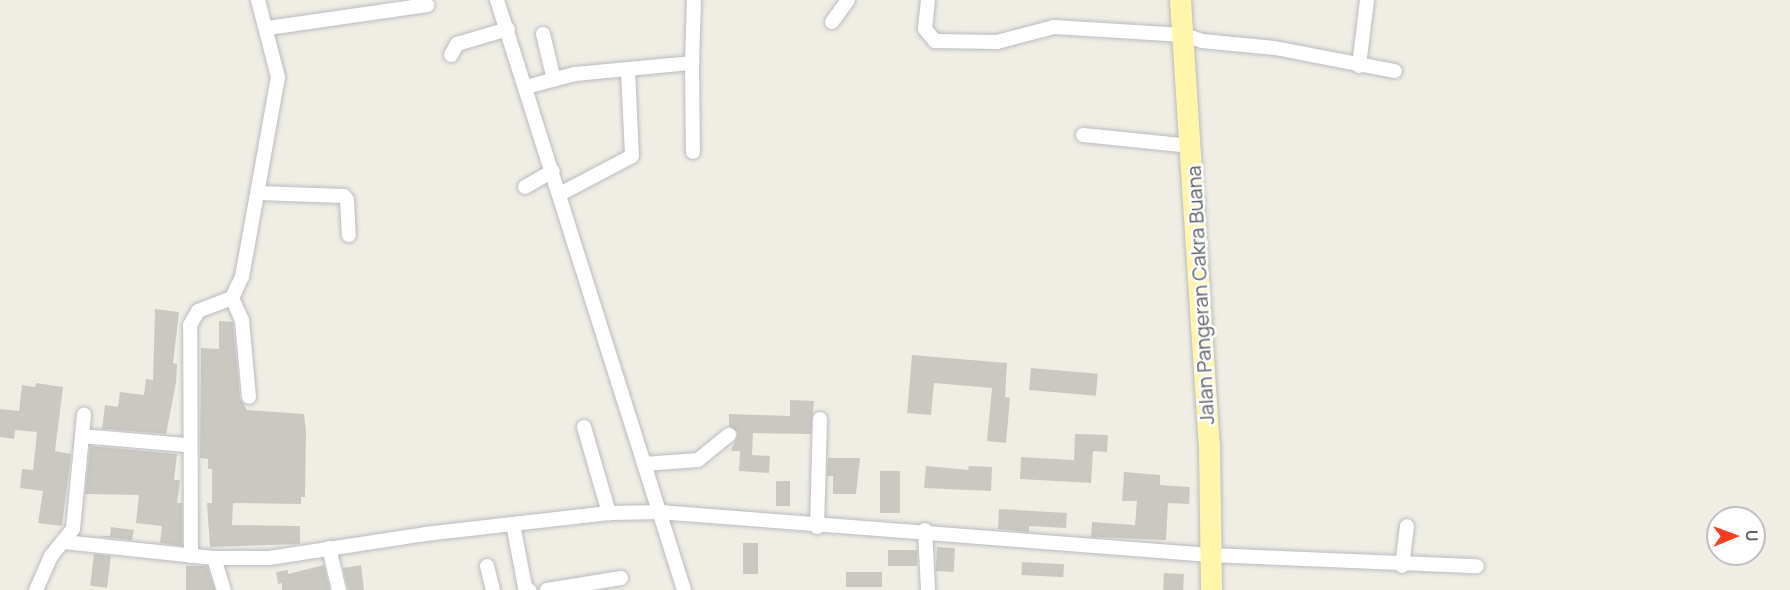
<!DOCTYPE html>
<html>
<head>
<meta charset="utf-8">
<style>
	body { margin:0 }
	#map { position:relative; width:1790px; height:590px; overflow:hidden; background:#f0eee4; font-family:Manrope,sans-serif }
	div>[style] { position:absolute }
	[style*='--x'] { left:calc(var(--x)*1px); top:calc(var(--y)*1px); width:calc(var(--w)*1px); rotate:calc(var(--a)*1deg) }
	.building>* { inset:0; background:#cbc8c1; transform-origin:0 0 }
	.roads { filter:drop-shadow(0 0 2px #b9bcc1) drop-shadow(0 0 2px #b9bcc1) }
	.street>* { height:14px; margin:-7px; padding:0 7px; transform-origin:7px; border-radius:7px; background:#fff }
	.primary>* { height:21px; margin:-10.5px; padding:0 10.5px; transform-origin:10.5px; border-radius:10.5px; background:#fff6aa }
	span { translate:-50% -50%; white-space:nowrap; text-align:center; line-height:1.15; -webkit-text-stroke:5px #fff; paint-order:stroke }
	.street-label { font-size:20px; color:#5c6066 }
	.north { position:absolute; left:1706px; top:506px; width:60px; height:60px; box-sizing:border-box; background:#fff; border:2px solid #bebfc2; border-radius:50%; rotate:89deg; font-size:16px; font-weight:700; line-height:24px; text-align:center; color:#5c6066 }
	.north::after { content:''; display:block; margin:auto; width:21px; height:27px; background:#fb3c1f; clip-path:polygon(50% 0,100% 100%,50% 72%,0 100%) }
</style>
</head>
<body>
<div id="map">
	<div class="building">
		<div style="clip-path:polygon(155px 309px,179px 312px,173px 363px,177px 364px,176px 383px,166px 434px,92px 428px,102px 429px,105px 405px,118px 407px,120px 392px,144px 395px,146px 379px,153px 380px)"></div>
		<div style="clip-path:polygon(219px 321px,233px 322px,240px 398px,247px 410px,304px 414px,306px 432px,305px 497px,301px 497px,301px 504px,233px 503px,232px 525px,300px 526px,300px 544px,210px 547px,207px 503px,212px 503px,212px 469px,208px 469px,208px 459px,200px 458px,201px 348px,219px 349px)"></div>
		<div style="clip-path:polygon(912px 355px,1007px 363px,1005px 397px,1010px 398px,1006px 443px,987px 441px,992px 388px,934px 383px,931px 415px,907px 413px)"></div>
		<div style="left:1031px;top:368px;width:67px;height:22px;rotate:5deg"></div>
		<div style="clip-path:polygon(36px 383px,63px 387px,55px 451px,71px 454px,62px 526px,38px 523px,43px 491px,20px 488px,22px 469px,33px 470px,37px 432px,15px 430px,14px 439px,0 437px,0 409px,19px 411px,22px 385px,35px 387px)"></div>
		<div style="clip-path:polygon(790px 400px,814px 401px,811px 434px,753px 433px,752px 455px,770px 456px,769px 473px,739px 471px,740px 451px,731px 451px,738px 433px,729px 426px,729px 414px,790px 416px)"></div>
		<div style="clip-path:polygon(1075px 434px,1108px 435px,1107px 452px,1093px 451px,1091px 483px,1020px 479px,1021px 457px,1074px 460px)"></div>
		<div style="clip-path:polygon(90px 446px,177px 454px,174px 480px,180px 480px,177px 503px,182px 503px,182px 546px,160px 543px,162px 526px,136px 523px,139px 495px,85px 494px)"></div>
		<div style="clip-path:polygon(828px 458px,860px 458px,856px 494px,833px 494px,833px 476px,827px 476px)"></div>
		<div style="clip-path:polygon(926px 466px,968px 470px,969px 466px,992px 467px,991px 491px,924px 488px)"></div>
		<div style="left:880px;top:471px;width:20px;height:42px"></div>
		<div style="clip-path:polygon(1124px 472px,1160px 475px,1160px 485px,1190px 487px,1189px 504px,1168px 503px,1166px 540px,1091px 537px,1092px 522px,1135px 525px,1137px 501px,1122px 501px)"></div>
		<div style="left:776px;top:481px;width:14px;height:25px"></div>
		<div style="clip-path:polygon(999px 509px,1067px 513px,1066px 528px,1029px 526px,1029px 532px,998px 529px)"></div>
		<div style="clip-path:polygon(111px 527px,134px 530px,132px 540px,96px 536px,110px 536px)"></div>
		<div style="left:743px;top:543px;width:15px;height:31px"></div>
		<div style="left:937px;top:547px;width:18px;height:24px;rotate:3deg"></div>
		<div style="left:888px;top:550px;width:29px;height:16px"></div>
		<div style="left:94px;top:554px;width:17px;height:32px;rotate:7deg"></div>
		<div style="left:1022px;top:562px;width:42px;height:13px;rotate:3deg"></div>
		<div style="clip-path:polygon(324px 565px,330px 590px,282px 590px,282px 583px,278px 584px,276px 572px,288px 570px,288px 574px)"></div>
		<div style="clip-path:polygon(361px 565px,364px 590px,348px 590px,343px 568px)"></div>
		<div style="clip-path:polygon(186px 566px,207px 566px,215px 590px,186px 590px)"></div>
		<div style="left:882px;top:572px;width:15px;height:36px;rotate:90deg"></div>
		<div style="left:1164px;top:573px;width:20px;height:17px;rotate:3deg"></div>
	</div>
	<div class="roads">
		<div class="street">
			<div style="--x:497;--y:0;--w:619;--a:72.41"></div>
			<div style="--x:928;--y:0;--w:29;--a:96"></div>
			<div style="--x:925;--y:29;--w:16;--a:50"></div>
			<div style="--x:935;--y:41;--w:62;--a:0.9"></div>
			<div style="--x:997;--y:42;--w:59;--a:-14.7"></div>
			<div style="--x:1054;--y:27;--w:130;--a:3.5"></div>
			<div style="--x:1184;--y:35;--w:19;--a:18"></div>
			<div style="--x:1202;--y:41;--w:73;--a:5.5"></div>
			<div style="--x:1275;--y:48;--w:122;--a:10.9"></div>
			<div style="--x:832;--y:22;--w:27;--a:-54"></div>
			<div style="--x:268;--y:28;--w:161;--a:-8.2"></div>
			<div style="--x:543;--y:34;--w:47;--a:76.6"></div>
			<div style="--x:451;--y:55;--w:13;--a:-61"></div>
			<div style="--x:457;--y:44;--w:53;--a:-16.4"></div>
			<div style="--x:692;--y:63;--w:63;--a:-88.2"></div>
			<div style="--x:1359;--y:66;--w:66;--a:-83.1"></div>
			<div style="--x:526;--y:87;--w:51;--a:-14.9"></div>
			<div style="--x:575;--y:74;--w:118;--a:-5.4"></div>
			<div style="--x:692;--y:63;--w:89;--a:89.4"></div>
			<div style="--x:1083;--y:135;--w:109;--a:5.8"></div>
			<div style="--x:525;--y:187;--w:32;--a:-30"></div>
			<div style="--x:258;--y:193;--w:86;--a:2"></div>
			<div style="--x:344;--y:196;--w:5;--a:53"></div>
			<div style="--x:347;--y:200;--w:35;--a:87"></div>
			<div style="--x:560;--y:194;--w:81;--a:-27.8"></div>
			<div style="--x:632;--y:156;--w:85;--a:-92.7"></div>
			<div style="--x:232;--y:298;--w:24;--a:66"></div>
			<div style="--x:242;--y:320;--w:77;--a:84.8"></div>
			<div style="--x:584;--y:427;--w:90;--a:73.8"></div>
			<div style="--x:82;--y:436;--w:106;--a:4.9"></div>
			<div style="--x:644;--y:464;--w:54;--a:-4.2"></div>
			<div style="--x:698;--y:460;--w:40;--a:-39"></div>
			<div style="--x:513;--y:524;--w:64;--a:79.2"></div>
			<div style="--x:525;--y:587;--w:5;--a:37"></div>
			<div style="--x:817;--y:527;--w:108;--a:-88.4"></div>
			<div style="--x:925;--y:530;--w:60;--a:87.1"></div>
			<div style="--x:64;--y:542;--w:151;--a:6.1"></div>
			<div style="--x:214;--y:558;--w:55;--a:0"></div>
			<div style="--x:269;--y:558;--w:158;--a:-8.7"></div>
			<div style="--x:425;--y:534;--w:185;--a:-6.5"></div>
			<div style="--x:609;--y:513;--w:50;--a:-1.1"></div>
			<div style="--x:659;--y:512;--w:553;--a:4.46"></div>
			<div style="--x:1210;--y:555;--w:267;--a:2.4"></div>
			<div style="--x:329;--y:548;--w:43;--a:76.6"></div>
			<div style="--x:191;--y:556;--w:231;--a:-90.2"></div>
			<div style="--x:190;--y:325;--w:16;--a:-60"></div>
			<div style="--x:198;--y:311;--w:36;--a:-21"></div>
			<div style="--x:232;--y:298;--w:23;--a:-65"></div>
			<div style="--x:242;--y:277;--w:203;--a:-79.8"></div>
			<div style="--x:278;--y:77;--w:80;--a:-104.6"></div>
			<div style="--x:214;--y:558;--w:34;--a:73"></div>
			<div style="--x:487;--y:566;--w:25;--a:76"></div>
			<div style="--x:1402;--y:566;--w:40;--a:-82.9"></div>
			<div style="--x:36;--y:590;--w:37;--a:-66"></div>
			<div style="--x:51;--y:556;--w:35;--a:-51"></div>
			<div style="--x:73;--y:529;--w:115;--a:-84.5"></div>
			<div style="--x:547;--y:590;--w:75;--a:-9.2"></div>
		</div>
		<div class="primary">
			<div style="--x:1180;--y:0;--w:445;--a:86.3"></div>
			<div style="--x:1209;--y:444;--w:146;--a:89.2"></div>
		</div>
	</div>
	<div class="street-label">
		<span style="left:1200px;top:295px;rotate:-93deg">Jalan Pangeran Cakra Buana</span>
	</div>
	<div class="north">U</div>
</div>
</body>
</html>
